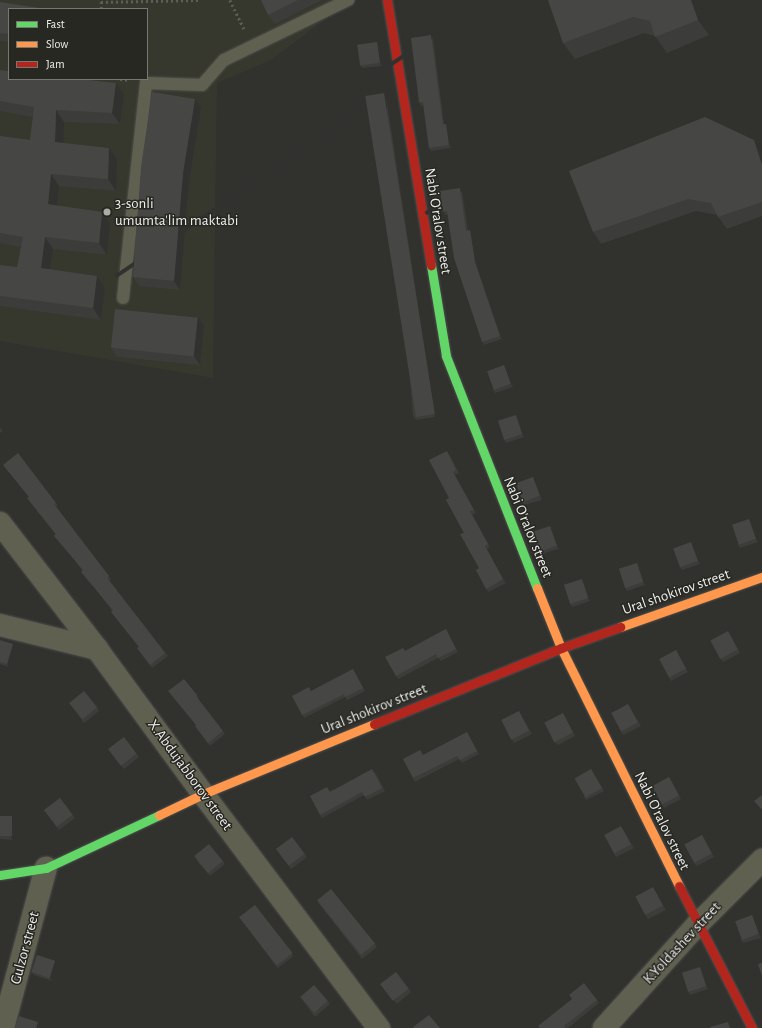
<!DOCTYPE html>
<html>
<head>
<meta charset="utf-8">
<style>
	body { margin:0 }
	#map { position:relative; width:762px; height:1028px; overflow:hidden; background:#31312e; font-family:"Alegreya Sans",sans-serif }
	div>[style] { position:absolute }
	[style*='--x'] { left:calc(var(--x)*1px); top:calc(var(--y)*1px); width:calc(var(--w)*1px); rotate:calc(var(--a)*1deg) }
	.built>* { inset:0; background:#36372d }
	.path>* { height:2.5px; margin-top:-1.25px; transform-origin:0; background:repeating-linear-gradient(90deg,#5e5f54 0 2px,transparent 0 5px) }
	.roads { filter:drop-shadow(0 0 1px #4e4e4d) drop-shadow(0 0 1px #4e4e4d) }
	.lane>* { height:12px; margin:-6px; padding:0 6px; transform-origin:6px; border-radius:6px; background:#606051 }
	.street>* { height:22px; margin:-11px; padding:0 11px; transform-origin:11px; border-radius:11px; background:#606051 }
	.fast>* { height:9px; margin:-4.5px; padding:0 4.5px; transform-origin:4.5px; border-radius:4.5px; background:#63d668 }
	.slow>* { height:9px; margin:-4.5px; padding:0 4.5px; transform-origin:4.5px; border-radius:4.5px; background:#ff974d }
	.jam>* { height:9px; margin:-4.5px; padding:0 4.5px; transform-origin:4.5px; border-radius:4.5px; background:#b3261e }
	.wall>* { inset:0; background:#3c3c3a; transform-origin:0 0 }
	.shaded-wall>* { inset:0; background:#313130; transform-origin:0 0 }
	.building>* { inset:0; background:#464644; transform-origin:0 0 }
	.dots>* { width:11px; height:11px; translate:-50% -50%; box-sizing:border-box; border:2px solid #282823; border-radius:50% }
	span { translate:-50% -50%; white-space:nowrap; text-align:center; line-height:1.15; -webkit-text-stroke:3px #282823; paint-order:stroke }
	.poi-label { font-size:15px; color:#ededea }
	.left { translate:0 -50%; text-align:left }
	.street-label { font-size:15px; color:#ededea }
	.legend { position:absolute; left:8px; top:8px; width:140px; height:72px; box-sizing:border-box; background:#282823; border:1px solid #777773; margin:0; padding:5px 7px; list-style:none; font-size:12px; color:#ededea }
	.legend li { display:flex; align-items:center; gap:8px; height:20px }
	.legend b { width:20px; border:1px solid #777773 }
</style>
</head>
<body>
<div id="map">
	<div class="built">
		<div style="clip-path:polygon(evenodd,0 0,351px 0,271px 60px,217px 83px,213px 378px,0 341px,0 0,9px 9px,147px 9px,147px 79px,9px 79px,9px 9px)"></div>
	</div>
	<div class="path">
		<div style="--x:230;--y:0;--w:34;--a:64"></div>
		<div style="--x:101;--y:9;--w:7;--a:-90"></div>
		<div style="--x:101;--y:2;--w:97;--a:-1.2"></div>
		<div style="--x:120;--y:79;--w:10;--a:6"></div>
	</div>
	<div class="roads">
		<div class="lane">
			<div style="--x:123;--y:298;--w:216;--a:-83.9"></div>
			<div style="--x:146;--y:83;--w:56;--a:2"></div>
			<div style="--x:202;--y:85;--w:33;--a:-49"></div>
			<div style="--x:224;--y:60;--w:138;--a:-25.8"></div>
		</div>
		<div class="street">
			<div style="--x:0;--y:523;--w:159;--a:52.4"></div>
			<div style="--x:97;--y:649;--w:180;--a:53.8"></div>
			<div style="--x:203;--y:794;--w:293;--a:53.1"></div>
			<div style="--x:0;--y:625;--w:100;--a:13.9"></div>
			<div style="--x:3;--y:1028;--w:166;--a:-75"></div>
			<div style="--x:604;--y:1028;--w:140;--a:-47.9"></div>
			<div style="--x:698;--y:924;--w:91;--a:-45"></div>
		</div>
		<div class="fast">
			<div style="--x:431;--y:265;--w:92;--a:80.6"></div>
			<div style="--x:446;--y:356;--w:249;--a:68.6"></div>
			<div style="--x:0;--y:875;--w:47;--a:-8.7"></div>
			<div style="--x:46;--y:868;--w:125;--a:-25.1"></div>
		</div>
		<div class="slow">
			<div style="--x:537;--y:588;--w:65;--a:68.2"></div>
			<div style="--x:561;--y:648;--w:266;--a:63.6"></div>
			<div style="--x:620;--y:627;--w:151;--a:-19.4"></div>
			<div style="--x:159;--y:815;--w:49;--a:-25.5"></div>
			<div style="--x:203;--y:794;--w:185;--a:-22.3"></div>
		</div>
		<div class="jam">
			<div style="--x:387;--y:0;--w:269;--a:80.6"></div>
			<div style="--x:374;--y:724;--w:202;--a:-22.1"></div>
			<div style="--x:561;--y:648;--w:63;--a:-19.6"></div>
			<div style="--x:679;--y:886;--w:160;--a:62.8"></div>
		</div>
	</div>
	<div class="wall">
		<div style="clip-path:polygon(261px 0,322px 0,275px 24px,268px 15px)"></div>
		<div style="clip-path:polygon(548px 0,696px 0,709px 35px,667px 53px,655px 36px,644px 33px,575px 59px,563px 43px)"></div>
		<div style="clip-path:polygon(0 2px,9px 9px,9px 42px,0 41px)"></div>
		<div style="clip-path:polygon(431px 35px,433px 38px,444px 124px,446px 124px,448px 127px,451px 148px,431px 151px,429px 148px,423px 105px,421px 106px,419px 102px)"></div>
		<div style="clip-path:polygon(377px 42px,379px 45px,382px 66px,362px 68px,360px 65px)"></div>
		<div style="clip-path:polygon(0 70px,124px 95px,120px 124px,64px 122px,63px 143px,117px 159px,116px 191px,59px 186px,57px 206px,102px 212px,110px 224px,107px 255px,53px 249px,51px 269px,105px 288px,101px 320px,0 306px,0 265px,17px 267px,21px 247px,0 243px,0 136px,30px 140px,33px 117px,0 111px)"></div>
		<div style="clip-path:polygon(386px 96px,435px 417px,416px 420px,413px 416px)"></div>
		<div style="clip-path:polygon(195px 99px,201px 108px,189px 182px,180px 290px,139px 286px,133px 277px)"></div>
		<div style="clip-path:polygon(762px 151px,762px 216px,727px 229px,717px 215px,696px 211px,601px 244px,593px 232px)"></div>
		<div style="clip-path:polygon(462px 191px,468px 231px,470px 230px,472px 234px,477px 265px,502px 339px,484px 345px,482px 342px,448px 214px,445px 215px,443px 211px)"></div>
		<div style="clip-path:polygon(198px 317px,204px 326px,200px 365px,117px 357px,111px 348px)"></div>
		<div style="clip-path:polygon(507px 368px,513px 387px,495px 393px,493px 390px)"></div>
		<div style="clip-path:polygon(518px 418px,524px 437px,506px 443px,504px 440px)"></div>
		<div style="clip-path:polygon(0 427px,3px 431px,0 433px)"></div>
		<div style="clip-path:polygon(449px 454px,459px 473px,455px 475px,476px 513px,473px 515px,490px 547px,487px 549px,506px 583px,488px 592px,486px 589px,479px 568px,449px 498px)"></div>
		<div style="clip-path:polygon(536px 480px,542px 500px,524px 505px,522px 502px)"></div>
		<div style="clip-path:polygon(30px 502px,56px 503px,58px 506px,56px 507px,111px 579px,110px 581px,168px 656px,152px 668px,137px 648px,139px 647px,112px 611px,56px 535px)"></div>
		<div style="clip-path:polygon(749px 519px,752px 523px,758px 542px,740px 548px,738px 545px)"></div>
		<div style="clip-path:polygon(552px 530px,559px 549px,541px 554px,539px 551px)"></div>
		<div style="clip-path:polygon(693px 545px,700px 564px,682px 570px,680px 567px)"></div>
		<div style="clip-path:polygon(637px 563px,639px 566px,645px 585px,627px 591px,625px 588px)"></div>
		<div style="clip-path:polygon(584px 582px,590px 601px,572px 607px,570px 604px)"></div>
		<div style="clip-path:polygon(446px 629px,458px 652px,441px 661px,438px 658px,398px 679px,396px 676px,405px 651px)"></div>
		<div style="clip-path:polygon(728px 631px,740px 653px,723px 662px,721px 659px)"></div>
		<div style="clip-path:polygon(0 640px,15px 647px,9px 667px,0 664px)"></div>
		<div style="clip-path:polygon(676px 650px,688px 672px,671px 681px,669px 678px)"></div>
		<div style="clip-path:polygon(353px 669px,365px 691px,347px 700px,345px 697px,304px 718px,302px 715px,311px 691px)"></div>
		<div style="clip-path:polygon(184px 679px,199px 698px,198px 699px,225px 734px,210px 746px,197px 729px)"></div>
		<div style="clip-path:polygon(69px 703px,97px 707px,99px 711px,84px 723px)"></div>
		<div style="clip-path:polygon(628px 704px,641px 726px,623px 735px,621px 732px)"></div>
		<div style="clip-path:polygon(519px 711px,532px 734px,514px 743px,512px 740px)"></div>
		<div style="clip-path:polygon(563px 713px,575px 736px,558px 745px,555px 742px)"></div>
		<div style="clip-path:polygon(467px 732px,479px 754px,462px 763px,459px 759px,415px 782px,413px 778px,424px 755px)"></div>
		<div style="clip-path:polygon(111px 753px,137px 754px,139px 757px,124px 769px)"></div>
		<div style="clip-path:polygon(591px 769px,604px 791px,586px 800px,584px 797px)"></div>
		<div style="clip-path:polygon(375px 772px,385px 791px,367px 800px,364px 795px,322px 818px,320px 815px,330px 791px)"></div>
		<div style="clip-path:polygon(671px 780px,681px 799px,664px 808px,662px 805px)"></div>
		<div style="left:60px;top:798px;width:25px;height:20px;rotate:53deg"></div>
		<div style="clip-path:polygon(0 816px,14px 819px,13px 840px,0 839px)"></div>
		<div style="clip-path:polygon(623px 829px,634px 848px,616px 857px,614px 854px)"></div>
		<div style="clip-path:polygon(702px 835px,714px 857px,697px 866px,694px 863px)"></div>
		<div style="left:292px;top:837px;width:25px;height:20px;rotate:53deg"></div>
		<div style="clip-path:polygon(196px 860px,223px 861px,225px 864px,210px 876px)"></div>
		<div style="clip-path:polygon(653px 887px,666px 910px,648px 919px,646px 916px)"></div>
		<div style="clip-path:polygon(317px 901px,375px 944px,377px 947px,362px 959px)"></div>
		<div style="left:255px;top:905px;width:64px;height:20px;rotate:53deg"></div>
		<div style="clip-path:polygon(752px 915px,755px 918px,761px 938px,743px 943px,741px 940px)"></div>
		<div style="clip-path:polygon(55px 961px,57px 965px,52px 981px,34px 975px,31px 972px)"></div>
		<div style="clip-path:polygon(700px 967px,702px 970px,708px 989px,690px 995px,688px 992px)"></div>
		<div style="clip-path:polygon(396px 972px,411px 992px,397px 1004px,383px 988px)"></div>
		<div style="clip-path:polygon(300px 997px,328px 1001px,330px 1004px,315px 1017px)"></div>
		<div style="clip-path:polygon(572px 999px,597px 1000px,599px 1003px,568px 1028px,540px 1028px)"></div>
	</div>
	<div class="shaded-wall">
		<div style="clip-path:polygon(691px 0,696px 0,709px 35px,698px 20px)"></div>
		<div style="left:431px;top:35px;width:4px;height:91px;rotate:56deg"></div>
		<div style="clip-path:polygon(377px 42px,379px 45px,382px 66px,380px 63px)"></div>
		<div style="clip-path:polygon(116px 83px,124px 95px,120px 124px,112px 113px)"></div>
		<div style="left:384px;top:93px;width:4px;height:325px;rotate:56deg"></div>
		<div style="clip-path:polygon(195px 99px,201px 108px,189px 182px,180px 290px,174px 281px,183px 173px)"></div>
		<div style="clip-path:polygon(56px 110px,64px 122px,63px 153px,55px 142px)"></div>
		<div style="clip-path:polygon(446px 124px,448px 127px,451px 148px,449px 145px)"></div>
		<div style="clip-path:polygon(754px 140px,762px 151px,762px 165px)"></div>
		<div style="clip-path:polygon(109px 148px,117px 159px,116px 191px,108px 179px)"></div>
		<div style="clip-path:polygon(51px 174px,59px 186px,56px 216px,48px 204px)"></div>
		<div style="left:460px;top:188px;width:4px;height:43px;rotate:56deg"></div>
		<div style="clip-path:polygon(102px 212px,110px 224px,107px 255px,99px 243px)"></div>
		<div style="clip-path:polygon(470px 230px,472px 234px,477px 265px,502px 339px,500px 336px,475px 262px)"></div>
		<div style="clip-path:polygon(45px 237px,53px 249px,49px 279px,41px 268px)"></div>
		<div style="clip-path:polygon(97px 276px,105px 288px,101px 320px,93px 308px)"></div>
		<div style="clip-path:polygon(198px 317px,204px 326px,200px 365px,194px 356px)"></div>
		<div style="clip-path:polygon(504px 365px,507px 368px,513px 387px,511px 384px)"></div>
		<div style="clip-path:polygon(516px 415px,518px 418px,524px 437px,522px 434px)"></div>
		<div style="clip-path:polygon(453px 472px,455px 475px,476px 513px,474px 510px)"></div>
		<div style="clip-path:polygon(533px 477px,536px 480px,542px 500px,540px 496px)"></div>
		<div style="clip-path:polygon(470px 511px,473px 515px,490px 547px,488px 544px)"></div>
		<div style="clip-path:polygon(749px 519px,752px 523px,758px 542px,756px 539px)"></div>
		<div style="clip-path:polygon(550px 526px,552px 530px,559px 549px,557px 546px)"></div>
		<div style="clip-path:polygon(691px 542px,693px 545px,700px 564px,698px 561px)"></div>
		<div style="clip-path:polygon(485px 546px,487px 549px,506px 583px,503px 579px)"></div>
		<div style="clip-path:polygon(637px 563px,639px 566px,645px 585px,643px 582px)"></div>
		<div style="clip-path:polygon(582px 579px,584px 582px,590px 601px,588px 598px)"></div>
		<div style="clip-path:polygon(13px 644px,15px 647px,9px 667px,7px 664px)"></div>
		<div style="clip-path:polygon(12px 816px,14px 819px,13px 840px,11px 837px)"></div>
		<div style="clip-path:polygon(752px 915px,755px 918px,761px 938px,759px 934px)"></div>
		<div style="clip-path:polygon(55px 961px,57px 965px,52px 981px,50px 978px)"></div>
		<div style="clip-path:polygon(700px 967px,702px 970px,708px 989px,706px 986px)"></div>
		<div style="clip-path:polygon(1px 971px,3px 975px,0 984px,0 973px)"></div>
		<div style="clip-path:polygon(38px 1022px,40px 1026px,39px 1028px,36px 1028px)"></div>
	</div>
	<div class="building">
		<div style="clip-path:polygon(261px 0,298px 0,268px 15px)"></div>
		<div style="clip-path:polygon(548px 0,691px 0,698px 20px,655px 37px,650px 21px,633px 17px,563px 43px)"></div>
		<div style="clip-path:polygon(0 2px,46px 9px,9px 9px,9px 34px,0 33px)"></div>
		<div style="clip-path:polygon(431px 35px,443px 125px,446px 124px,449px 145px,429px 148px,423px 102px,419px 102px,411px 38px)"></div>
		<div style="left:377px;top:42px;width:21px;height:20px;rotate:82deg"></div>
		<div style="clip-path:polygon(0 70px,9px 71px,9px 79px,79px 79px,116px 83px,112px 113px,56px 110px,55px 142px,109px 148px,108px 179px,51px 174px,48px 204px,102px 212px,99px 243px,45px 237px,41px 268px,97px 276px,93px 308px,0 296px,0 265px,17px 267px,23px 237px,0 233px,0 136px,30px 140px,34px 107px,0 101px)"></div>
		<div style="clip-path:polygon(152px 92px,195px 99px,183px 173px,174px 281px,133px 277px,141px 167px)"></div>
		<div style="left:384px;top:93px;width:325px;height:19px;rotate:81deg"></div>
		<div style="clip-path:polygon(705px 117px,754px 140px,762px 165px,762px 202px,718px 217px,711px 203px,688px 199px,593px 232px,569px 171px)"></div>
		<div style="clip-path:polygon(460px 188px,466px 231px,470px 230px,475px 262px,500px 336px,482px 342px,454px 258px,447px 211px,443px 211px,440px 191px)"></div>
		<div style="left:115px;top:309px;width:83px;height:39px;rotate:6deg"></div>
		<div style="left:504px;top:365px;width:20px;height:18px;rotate:70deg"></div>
		<div style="left:516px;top:415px;width:20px;height:19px;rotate:72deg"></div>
		<div style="clip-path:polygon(447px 451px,456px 470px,453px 472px,474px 510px,470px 511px,488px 544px,485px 546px,503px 579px,486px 589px,476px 570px,479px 568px,460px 534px,464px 533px,446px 500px,449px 498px,429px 460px)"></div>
		<div style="clip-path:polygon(18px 453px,56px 503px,54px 504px,109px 576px,107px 578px,165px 653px,150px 665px,137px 648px,139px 647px,111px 612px,113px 610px,81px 572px,83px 570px,54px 536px,56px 534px,27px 498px,29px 497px,3px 465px)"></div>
		<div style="left:533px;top:477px;width:20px;height:18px;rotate:70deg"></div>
		<div style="left:749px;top:519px;width:21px;height:18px;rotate:71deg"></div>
		<div style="left:550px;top:526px;width:21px;height:18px;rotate:71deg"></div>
		<div style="left:691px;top:542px;width:20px;height:19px;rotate:70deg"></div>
		<div style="left:637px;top:563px;width:20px;height:19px;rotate:72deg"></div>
		<div style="left:582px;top:579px;width:20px;height:19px;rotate:72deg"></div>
		<div style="clip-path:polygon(446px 629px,456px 649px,438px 658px,436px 654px,396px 676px,385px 657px,403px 648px,405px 651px)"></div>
		<div style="left:728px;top:631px;width:21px;height:20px;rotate:62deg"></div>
		<div style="clip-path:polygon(0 640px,13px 644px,7px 664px,0 662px)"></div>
		<div style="left:676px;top:650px;width:21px;height:19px;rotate:62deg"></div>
		<div style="clip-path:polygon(353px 669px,363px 688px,345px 697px,344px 694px,302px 715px,292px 696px,309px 687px,311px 691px)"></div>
		<div style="clip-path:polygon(184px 679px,197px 695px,196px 696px,223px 731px,208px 743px,195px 726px,196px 725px,168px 691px)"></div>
		<div style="left:84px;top:691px;width:21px;height:19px;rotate:51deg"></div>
		<div style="left:628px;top:704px;width:21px;height:19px;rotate:62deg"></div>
		<div style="left:519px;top:711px;width:22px;height:20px;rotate:63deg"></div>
		<div style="left:563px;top:713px;width:22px;height:21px;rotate:63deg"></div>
		<div style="clip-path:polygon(467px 732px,477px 751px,460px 760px,457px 756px,413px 778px,403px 759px,420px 750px,423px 755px)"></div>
		<div style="left:124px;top:737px;width:21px;height:20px;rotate:53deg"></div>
		<div style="clip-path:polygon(372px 769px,382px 788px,365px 797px,362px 792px,320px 815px,310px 796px,327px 787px,330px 792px)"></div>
		<div style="left:591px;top:769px;width:22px;height:19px;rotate:60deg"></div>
		<div style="left:669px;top:777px;width:21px;height:19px;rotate:62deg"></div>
		<div style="clip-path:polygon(762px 795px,762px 810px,754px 801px)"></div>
		<div style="left:60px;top:798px;width:21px;height:20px;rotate:53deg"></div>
		<div style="left:0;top:816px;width:12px;height:20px"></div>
		<div style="left:621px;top:826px;width:21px;height:19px;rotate:62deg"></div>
		<div style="left:702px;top:835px;width:21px;height:20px;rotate:62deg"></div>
		<div style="left:292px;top:837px;width:21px;height:20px;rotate:53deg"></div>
		<div style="left:209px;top:844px;width:22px;height:19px;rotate:51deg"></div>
		<div style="left:653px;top:887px;width:21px;height:20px;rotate:62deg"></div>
		<div style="left:331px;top:889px;width:70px;height:18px;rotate:51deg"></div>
		<div style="left:255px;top:905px;width:61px;height:20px;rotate:52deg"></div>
		<div style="left:752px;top:915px;width:20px;height:18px;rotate:70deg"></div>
		<div style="left:37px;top:955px;width:19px;height:18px;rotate:18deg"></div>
		<div style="clip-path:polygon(762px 963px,762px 976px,758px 964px)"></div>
		<div style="left:700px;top:967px;width:20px;height:19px;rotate:72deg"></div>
		<div style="left:396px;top:972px;width:21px;height:20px;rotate:53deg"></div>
		<div style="clip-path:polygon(584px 983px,597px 1000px,564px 1026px,565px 1028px,540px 1028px,538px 1026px,572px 999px,569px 995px)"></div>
		<div style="left:314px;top:985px;width:21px;height:18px;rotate:49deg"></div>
		<div style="clip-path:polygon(429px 1015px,440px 1028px,414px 1028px,413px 1027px)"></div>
		<div style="clip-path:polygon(19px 1016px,38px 1022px,36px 1028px,15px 1028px)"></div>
		<div style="clip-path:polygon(728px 1022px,730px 1028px,711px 1028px,710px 1027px)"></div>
	</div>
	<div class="dots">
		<div style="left:107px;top:212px;background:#ababa8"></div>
	</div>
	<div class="poi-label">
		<span class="left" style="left:115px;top:212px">3-sonli<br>umumta'lim maktabi</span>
	</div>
	<div class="street-label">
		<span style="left:438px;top:221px;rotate:81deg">Nabi O'ralov street</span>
		<span style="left:528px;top:527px;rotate:68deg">Nabi O'ralov street</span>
		<span style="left:676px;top:592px;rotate:-19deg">Ural shokirov street</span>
		<span style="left:374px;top:709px;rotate:-22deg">Ural shokirov street</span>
		<span style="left:190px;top:775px;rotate:54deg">X.Abdujabborov street</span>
		<span style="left:662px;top:821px;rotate:64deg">Nabi O'ralov street</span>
		<span style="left:682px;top:943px;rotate:-47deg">K.Yoldashev street</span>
		<span style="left:25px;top:948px;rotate:-75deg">Gulzor street</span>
	</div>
	<ul class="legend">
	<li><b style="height:5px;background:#63d668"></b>Fast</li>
	<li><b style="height:5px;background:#ff974d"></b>Slow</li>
	<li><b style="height:5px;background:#b3261e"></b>Jam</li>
	</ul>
</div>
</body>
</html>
